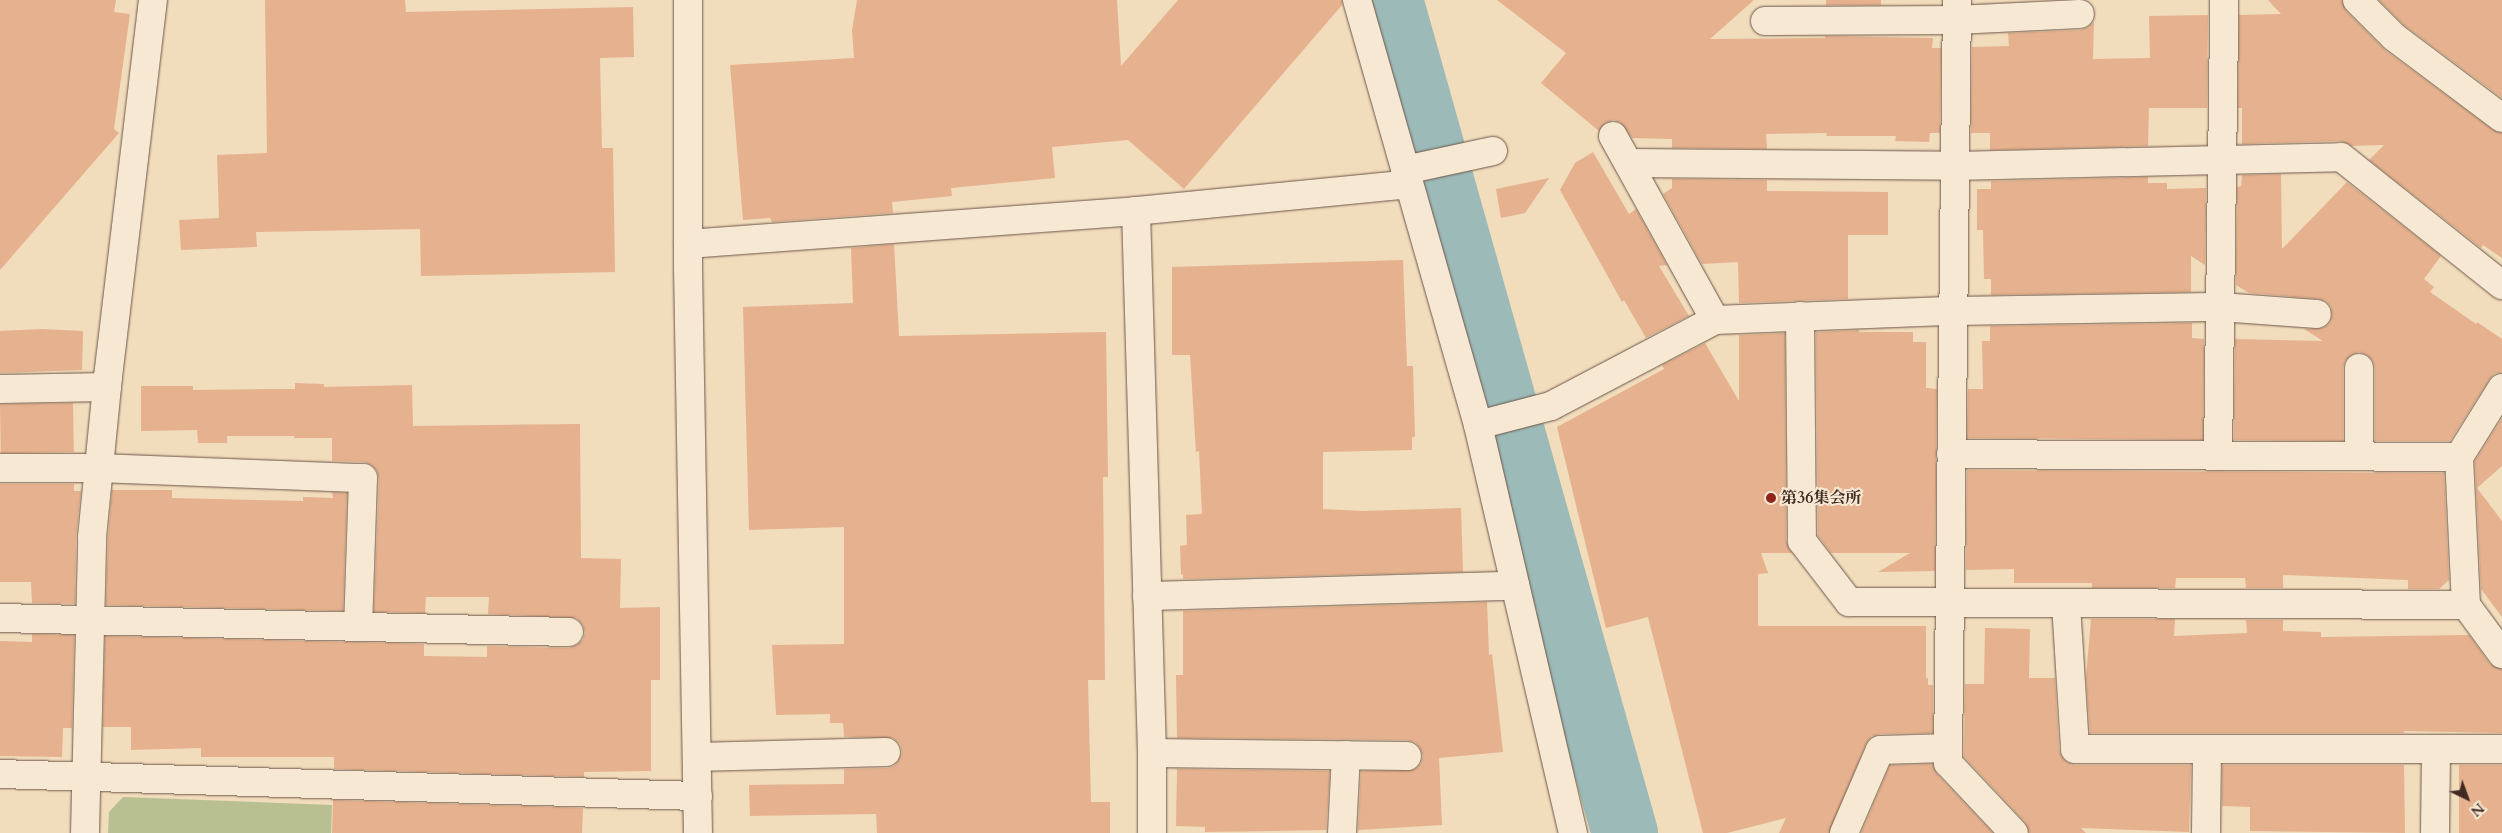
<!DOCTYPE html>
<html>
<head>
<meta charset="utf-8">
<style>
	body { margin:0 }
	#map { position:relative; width:2502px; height:833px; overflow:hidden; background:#f1dcbc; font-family:Cardo,"Noto Serif JP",serif }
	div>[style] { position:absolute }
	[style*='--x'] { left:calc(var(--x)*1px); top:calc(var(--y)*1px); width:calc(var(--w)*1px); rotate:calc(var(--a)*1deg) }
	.green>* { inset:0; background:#b8c092 }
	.river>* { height:66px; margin:-33px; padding:0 33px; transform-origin:33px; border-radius:33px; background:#9cbab7 }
	.building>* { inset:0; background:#e5b18e; transform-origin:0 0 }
	.roads { filter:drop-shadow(0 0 1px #6d5648) drop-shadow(0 0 1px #6d5648) }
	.minor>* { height:28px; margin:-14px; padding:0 14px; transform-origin:14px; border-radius:14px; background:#f6e8d3 }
	.dots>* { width:14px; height:14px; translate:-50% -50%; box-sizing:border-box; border:2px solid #f6e8d3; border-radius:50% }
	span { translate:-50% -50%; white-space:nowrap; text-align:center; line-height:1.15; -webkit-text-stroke:4px #f6e8d3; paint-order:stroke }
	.poi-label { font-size:16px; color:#412a21; font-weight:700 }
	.left { translate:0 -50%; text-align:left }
	.north { position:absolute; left:2442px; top:773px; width:50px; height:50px; -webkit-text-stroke:4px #f6e8d3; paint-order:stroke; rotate:138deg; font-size:14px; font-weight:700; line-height:20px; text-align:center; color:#412a21 }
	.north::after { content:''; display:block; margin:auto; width:18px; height:22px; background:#412a21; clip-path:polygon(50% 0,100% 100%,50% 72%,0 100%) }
</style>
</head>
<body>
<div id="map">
	<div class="green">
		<div style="clip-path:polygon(123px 797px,332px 805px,331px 833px,108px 833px,109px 812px)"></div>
	</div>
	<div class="river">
		<div style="--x:1390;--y:0;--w:866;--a:74.25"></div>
	</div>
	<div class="building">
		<div style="clip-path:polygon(0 0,116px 0,114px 12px,130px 14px,114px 129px,119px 133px,0 270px)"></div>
		<div style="clip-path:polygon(265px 0,405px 0,406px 12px,633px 7px,634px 57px,600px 58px,602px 148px,613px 148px,615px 272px,421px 276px,420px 229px,256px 232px,257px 247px,181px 250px,179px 220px,219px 218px,217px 155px,267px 153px)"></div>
		<div style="clip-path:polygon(857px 0,1117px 0,1121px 66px,1178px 0,1342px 0,1342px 5px,1184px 189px,1128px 140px,1052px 147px,1055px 178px,951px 188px,952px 196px,892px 202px,893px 213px,772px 222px,770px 218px,743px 220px,730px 65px,854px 58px,852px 31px)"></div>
		<div style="clip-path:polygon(1497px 0,1754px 0,1710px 39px,1825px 38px,1825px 36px,1933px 38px,1932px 48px,1941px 48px,1940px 133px,1930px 133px,1929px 142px,1895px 141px,1896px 136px,1826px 136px,1827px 133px,1766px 134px,1767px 149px,1672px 148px,1672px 139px,1632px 138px,1621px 123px,1614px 120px,1605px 123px,1599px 131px,1541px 83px,1566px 53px)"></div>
		<div style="left:1826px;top:0;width:55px;height:5px"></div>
		<div style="clip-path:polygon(2268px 0,2342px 0,2346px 11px,2385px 50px,2493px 130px,2502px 133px,2502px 258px,2483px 245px,2481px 248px,2369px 160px,2384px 145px,2352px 146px,2341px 141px,2242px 144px,2242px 108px,2238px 108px,2239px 15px,2281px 14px)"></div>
		<div style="clip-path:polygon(2379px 0,2502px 0,2502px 98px,2404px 25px)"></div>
		<div style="clip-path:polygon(2208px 15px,2207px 108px,2149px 108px,2148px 146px,1990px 150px,1990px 133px,1971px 133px,1972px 47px,2009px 46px,2008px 33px,2081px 30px,2088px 27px,2094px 22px,2093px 59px,2150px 58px,2149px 16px)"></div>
		<div style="clip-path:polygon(1593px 152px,1629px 214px,1636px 209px,1667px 265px,1659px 266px,1689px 316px,1646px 338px,1624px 300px,1622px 302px,1560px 190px,1575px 163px)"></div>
		<div style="clip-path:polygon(2281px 174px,2282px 249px,2347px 182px,2441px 256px,2424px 279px,2434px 287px,2430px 292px,2476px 324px,2477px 322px,2502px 339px,2502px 372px,2494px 374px,2489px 380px,2450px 441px,2375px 441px,2375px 368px,2373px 361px,2367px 355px,2359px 352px,2351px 355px,2345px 361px,2343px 368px,2343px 441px,2234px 440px,2235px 339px,2323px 341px,2304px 329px,2323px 328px,2330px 323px,2332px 316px,2331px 307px,2326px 301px,2319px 299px,2249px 293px,2236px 285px,2237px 187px,2241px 186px,2242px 175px)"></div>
		<div style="clip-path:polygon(2148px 177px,2148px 183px,2167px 183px,2167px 189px,2206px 188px,2205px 265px,2191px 256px,2191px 292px,1991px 295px,1991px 279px,1984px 279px,1983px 230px,1977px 230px,1977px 189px,1991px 189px,1991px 181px)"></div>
		<div style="clip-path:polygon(1549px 178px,1525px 213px,1501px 218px,1496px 189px)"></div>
		<div style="clip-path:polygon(1672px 179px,1767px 180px,1767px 191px,1888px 192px,1888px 235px,1848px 235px,1848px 299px,1739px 303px,1738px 262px,1702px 264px,1663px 194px,1672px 188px)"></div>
		<div style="clip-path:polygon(894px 244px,899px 336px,1106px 332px,1108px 477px,1103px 477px,1105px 680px,1088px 680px,1091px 802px,1110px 802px,1110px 833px,877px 833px,876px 814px,750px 816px,749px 785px,844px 784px,844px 769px,887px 768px,894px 766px,899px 760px,902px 752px,900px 744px,893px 738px,844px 737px,843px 723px,830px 723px,830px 714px,776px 715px,772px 645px,844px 644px,844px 527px,749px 530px,743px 307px,853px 303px,851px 248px)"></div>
		<div style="clip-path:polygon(1403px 260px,1407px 366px,1413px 366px,1415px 437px,1412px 437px,1412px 450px,1323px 452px,1323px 509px,1364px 511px,1461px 508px,1463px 572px,1183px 579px,1183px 574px,1181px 575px,1180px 546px,1187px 545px,1186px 515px,1202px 514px,1199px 451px,1196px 452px,1190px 355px,1172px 355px,1172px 267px)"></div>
		<div style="clip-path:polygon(2192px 323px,2192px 338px,2204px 339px,2203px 440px,1967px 438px,1968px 389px,1983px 389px,1982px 341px,1990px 341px,1990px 326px)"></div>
		<div style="clip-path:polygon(42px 329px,83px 331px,82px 370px,0 373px,0 331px)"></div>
		<div style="clip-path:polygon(1859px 330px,1859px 332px,1913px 332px,1913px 342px,1926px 342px,1926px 388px,1937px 389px,1935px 571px,1878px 572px,1910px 553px,1831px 553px,1818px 536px,1816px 332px)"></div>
		<div style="clip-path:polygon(1785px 333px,1786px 541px,1792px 553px,1761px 553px,1768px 573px,1758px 574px,1758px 626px,1926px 626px,1926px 678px,1928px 678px,1928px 685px,1933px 685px,1933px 733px,1880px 734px,1871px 737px,1866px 744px,1829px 833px,1779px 833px,1786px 818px,1727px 833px,1703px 833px,1648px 617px,1606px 628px,1557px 427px,1664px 369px,1662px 365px,1705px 343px,1739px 401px,1739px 335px)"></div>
		<div style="clip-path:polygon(295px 383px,324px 384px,324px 387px,412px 385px,413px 426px,580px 424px,581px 558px,621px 559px,620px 608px,660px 607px,660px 680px,651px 680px,651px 771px,584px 772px,584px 777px,334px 769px,334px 757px,201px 757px,201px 748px,131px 750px,131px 727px,103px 727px,105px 636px,424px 644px,424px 656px,487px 657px,487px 646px,569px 648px,577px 645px,583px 640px,585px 633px,583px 625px,577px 618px,488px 614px,489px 597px,426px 597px,425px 613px,374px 612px,379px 479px,377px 471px,372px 465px,364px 462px,332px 461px,332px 438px,294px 438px,294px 436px,227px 436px,227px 443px,198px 443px,197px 430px,141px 431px,141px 386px,193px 386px,193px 390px,269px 389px,295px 389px)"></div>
		<div style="left:73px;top:403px;width:49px;height:73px;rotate:89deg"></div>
		<div style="clip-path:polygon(2502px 418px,2502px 466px,2477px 488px,2502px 521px,2502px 617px,2481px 589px,2475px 461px)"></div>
		<div style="clip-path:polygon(1967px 470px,2444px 473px,2449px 580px,2439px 589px,2408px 589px,2408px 580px,2283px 575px,2283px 588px,2246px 588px,2245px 578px,2176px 578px,2175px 588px,2092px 588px,2092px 583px,2014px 583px,2014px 569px,1966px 570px)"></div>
		<div style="clip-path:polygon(0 484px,74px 484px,74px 491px,81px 491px,76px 537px,75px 604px,32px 603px,31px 582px,0 582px)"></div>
		<div style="clip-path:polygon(112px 490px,172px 490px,172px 498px,303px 501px,303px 497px,333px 498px,332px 492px,347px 493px,343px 611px,106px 605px,108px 538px)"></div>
		<div style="clip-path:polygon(1487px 602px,1489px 655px,1492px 654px,1503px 752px,1439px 758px,1442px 825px,1358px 830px,1361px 771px,1414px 770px,1421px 764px,1423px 756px,1420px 748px,1415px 742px,1407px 740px,1177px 738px,1176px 675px,1183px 675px,1183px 611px)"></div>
		<div style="clip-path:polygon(2091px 619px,2175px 619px,2174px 636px,2247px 633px,2246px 620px,2283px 620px,2283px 631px,2321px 632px,2321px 637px,2469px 635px,2490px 664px,2502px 669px,2502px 733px,2404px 731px,2404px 733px,2090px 733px,2086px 677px)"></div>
		<div style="clip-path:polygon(1985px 628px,2030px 629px,2029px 678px,2055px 678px,2059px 750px,2062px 757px,2067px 762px,2075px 765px,2191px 765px,2189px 832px,2081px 828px,2086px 833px,2029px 833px,2025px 822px,1964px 757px,1965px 684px,1984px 684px)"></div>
		<div style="clip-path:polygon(32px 634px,74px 635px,72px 728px,63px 728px,62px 757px,0 756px,0 641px,32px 642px)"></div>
		<div style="clip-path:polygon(1933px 764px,1937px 774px,1993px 833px,1861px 833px,1890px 765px)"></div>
		<div style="clip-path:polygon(2222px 765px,2404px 765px,2405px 833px,2250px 831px,2250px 807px,2222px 806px)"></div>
		<div style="left:2459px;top:765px;width:43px;height:68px"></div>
		<div style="clip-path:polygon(1177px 769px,1330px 771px,1326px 830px,1205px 832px,1205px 827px,1176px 826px)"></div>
		<div style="clip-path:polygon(333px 800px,583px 808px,582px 833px,332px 833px)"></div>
	</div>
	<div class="roads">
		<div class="minor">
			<div style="--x:688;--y:0;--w:267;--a:90"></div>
			<div style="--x:688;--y:267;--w:566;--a:88.99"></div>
			<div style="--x:1357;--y:0;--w:442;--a:74.1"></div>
			<div style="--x:1478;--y:425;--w:419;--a:76.9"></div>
			<div style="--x:1957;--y:0;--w:763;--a:90.68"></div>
			<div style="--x:1948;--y:763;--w:96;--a:46.7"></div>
			<div style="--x:2357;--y:0;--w:52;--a:45"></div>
			<div style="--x:2394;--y:37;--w:135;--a:36.9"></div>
			<div style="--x:1765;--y:21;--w:191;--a:-0.3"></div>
			<div style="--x:1956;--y:20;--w:124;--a:-2.8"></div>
			<div style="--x:1613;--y:136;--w:210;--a:61"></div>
			<div style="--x:1629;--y:163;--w:326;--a:0.5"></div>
			<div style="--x:1955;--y:166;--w:386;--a:-1.3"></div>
			<div style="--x:2341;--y:157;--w:206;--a:38.5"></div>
			<div style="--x:1405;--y:170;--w:90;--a:-12.2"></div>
			<div style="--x:1136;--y:211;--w:542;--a:88.31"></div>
			<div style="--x:1152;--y:753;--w:80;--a:90"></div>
			<div style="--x:688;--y:244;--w:449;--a:-4.2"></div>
			<div style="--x:1136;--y:211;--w:274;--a:-5.6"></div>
			<div style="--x:1800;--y:316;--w:225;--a:89.5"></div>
			<div style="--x:1802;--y:541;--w:77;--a:52.4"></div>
			<div style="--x:1849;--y:602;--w:617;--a:0.28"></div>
			<div style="--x:2502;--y:388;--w:81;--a:121.9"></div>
			<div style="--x:2459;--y:457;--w:148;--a:87.3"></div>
			<div style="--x:2466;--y:605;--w:61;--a:53.7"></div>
			<div style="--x:0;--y:389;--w:107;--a:-1.1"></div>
			<div style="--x:1478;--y:425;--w:75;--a:-14.6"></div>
			<div style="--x:1551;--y:406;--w:185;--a:-27.7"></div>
			<div style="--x:1715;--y:320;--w:238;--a:-2.2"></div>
			<div style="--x:1953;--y:311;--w:267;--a:-0.9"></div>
			<div style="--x:2220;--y:307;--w:97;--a:4.1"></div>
			<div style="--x:1951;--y:454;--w:508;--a:0.34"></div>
			<div style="--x:2218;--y:455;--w:455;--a:-89.2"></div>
			<div style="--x:2359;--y:456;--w:88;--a:-90"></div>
			<div style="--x:0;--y:468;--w:99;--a:0"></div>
			<div style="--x:99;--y:468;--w:264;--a:2.2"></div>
			<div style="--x:363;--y:478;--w:149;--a:91.9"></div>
			<div style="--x:1147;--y:596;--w:368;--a:-1.6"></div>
			<div style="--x:2066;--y:604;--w:145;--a:86.4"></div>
			<div style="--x:2075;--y:749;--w:427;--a:0"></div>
			<div style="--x:0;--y:618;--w:569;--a:1.41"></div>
			<div style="--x:1152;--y:753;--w:255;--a:0.7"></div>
			<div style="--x:697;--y:757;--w:189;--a:-1.5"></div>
			<div style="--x:0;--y:774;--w:698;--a:1.81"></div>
			<div style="--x:85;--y:833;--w:296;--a:-88.6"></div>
			<div style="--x:92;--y:537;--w:161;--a:-84.3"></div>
			<div style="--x:108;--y:377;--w:380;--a:-83.2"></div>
			<div style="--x:1342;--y:833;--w:78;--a:-87.1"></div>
			<div style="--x:1844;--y:833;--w:90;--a:-66.6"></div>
			<div style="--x:1880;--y:750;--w:68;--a:-1.7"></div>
			<div style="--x:2206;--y:833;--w:84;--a:-89.3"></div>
			<div style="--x:2435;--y:833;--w:84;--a:-89.3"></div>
		</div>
	</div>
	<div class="dots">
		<div style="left:1771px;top:498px;background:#8f2418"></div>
	</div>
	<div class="poi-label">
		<span class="left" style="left:1781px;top:498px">第36集会所</span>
	</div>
	<div class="north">N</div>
</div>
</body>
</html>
